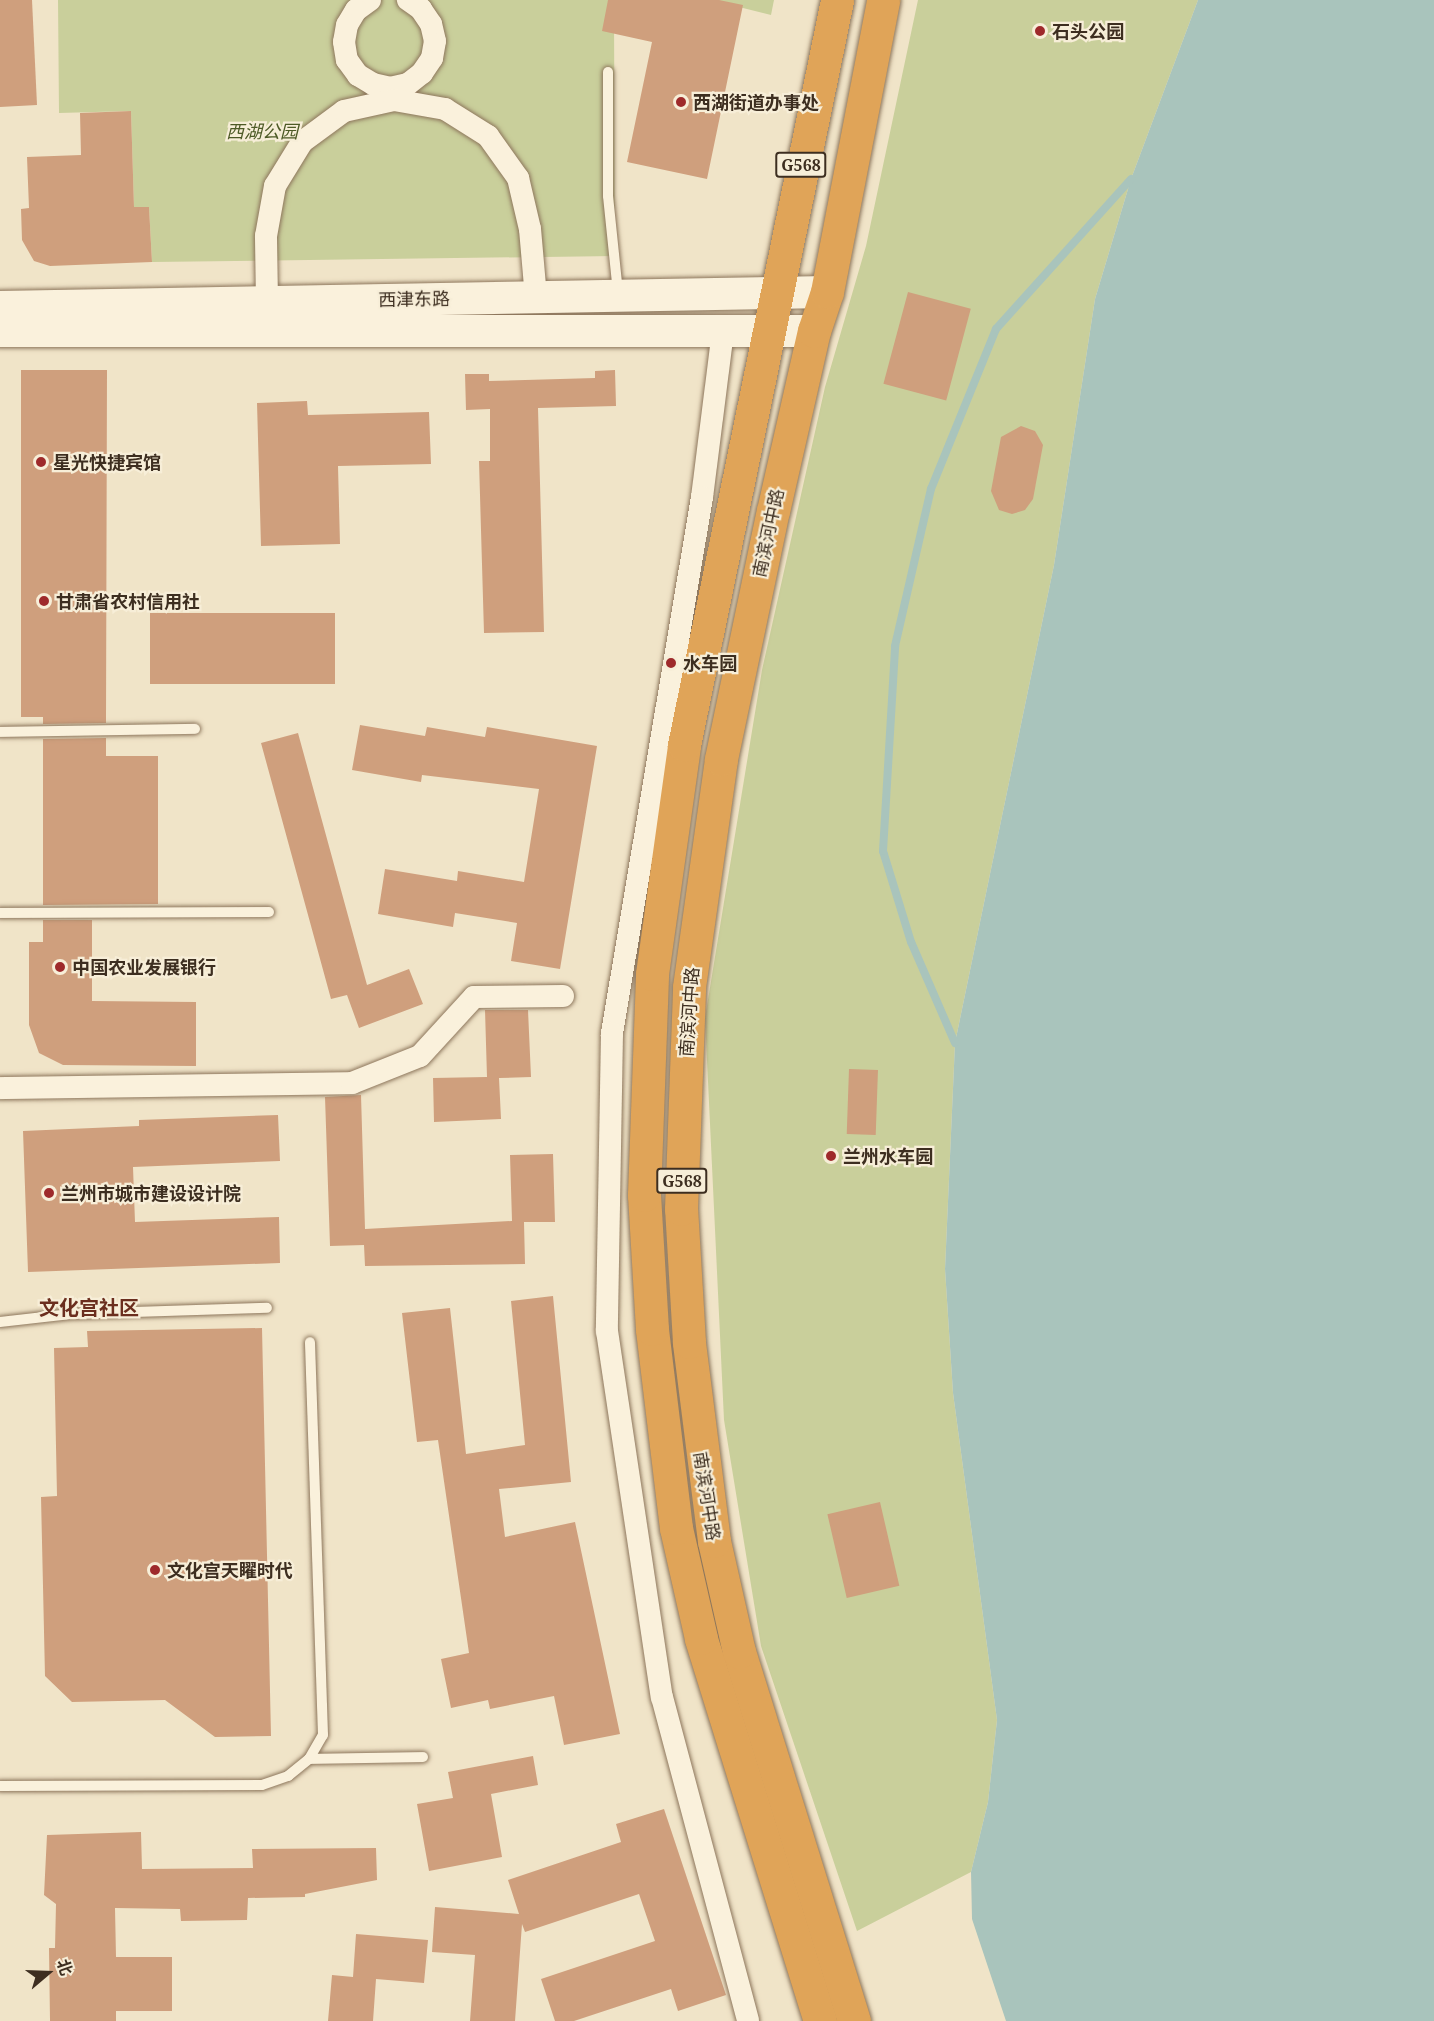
<!DOCTYPE html>
<html>
<head>
<meta charset="utf-8">
<style>
	body { margin:0 }
	#map { position:relative; width:1434px; height:2021px; overflow:hidden; background:#f0e4c8; font-family:"Noto Serif","Noto Sans SC",serif }
	div>[style] { position:absolute }
	[style*='--x'] { left:calc(var(--x)*1px); top:calc(var(--y)*1px); width:calc(var(--w)*1px); rotate:calc(var(--a)*1deg) }
	.green>* { inset:0; background:#c9cf9b }
	.water>* { inset:0; background:#a9c4bc }
	.stream>* { height:8px; margin:-4px; padding:0 4px; transform-origin:4px; border-radius:4px; background:#a9c4bc }
	.building>* { inset:0; background:#cf9f7d; transform-origin:0 0 }
	.roads { filter:drop-shadow(0 0 2px #8d765c) drop-shadow(0 0 2px #8d765c) }
	.lane>* { height:10px; margin:-5px; padding:0 5px; transform-origin:5px; border-radius:5px; background:#faf1dc }
	.street>* { height:22px; margin:-11px; padding:0 11px; transform-origin:11px; border-radius:11px; background:#faf1dc }
	.secondary>* { height:32px; margin:-16px; padding:0 16px; transform-origin:16px; border-radius:16px; background:#faf1dc }
	.highway>* { height:33px; margin:-16.5px; padding:0 16.5px; transform-origin:16.5px; border-radius:16.5px; background:#e0a458 }
	.dots>* { width:16px; height:16px; translate:-50% -50%; box-sizing:border-box; border:3px solid #f7eed8; border-radius:50% }
	span { translate:-50% -50%; white-space:nowrap; text-align:center; line-height:1.15; -webkit-text-stroke:4.5px #f7eed8; paint-order:stroke }
	.shield-label span { padding:2px 4px; background:#f7eed8; border:2px solid; border-radius:4px; -webkit-text-stroke-width:0 }
	.shield-label { font-size:16px; color:#3d2e20; font-weight:700 }
	.poi-label { font-size:18px; color:#3d2e20; font-weight:700 }
	.left { translate:0 -50%; text-align:left }
	.park-label { font-size:18px; color:#4d5a26; font-style:italic }
	.street-label { font-size:18px; color:#3d2e20 }
	.neighbourhood-label { font-size:20px; color:#6b2e1e; font-weight:700 }
	.north { position:absolute; left:18px; top:1943px; width:60px; height:60px; -webkit-text-stroke:4px #f7eed8; paint-order:stroke; rotate:71deg; font-size:16px; font-weight:700; line-height:24px; text-align:center; color:#3d2e20 }
	.north::after { content:''; display:block; margin:auto; width:21px; height:27px; background:#3d2e20; clip-path:polygon(50% 0,100% 100%,50% 72%,0 100%) }
</style>
</head>
<body>
<div id="map">
	<div class="green">
		<div style="clip-path:polygon(58px 0,619px 0,614px 14px,615px 256px,152px 262px,149px 207px,134px 207px,131px 111px,59px 113px)"></div>
		<div style="clip-path:polygon(711px 0,774px 0,771px 15px)"></div>
		<div style="clip-path:polygon(918px 0,1198px 0,1131px 179px,1095px 299px,1054px 565px,955px 1043px,945px 1269px,953px 1393px,997px 1720px,988px 1802px,971px 1872px,857px 1931px,761px 1646px,724px 1420px,705px 1018px,762px 670px,825px 387px,866px 246px)"></div>
	</div>
	<div class="water">
		<div style="clip-path:polygon(1198px 0,1434px 0,1434px 2021px,1006px 2021px,972px 1919px,971px 1872px,988px 1802px,997px 1720px,953px 1393px,945px 1269px,955px 1043px,1054px 565px,1095px 299px,1131px 179px)"></div>
	</div>
	<div class="stream">
		<div style="--x:955;--y:1043;--w:110;--a:-113.5"></div>
		<div style="--x:911;--y:942;--w:95;--a:-107.1"></div>
		<div style="--x:883;--y:851;--w:205;--a:-86.6"></div>
		<div style="--x:895;--y:646;--w:161;--a:-77.1"></div>
		<div style="--x:931;--y:489;--w:173;--a:-67.9"></div>
		<div style="--x:996;--y:329;--w:202;--a:-48"></div>
	</div>
	<div class="building">
		<div style="clip-path:polygon(0 0,32px 0,37px 105px,0 107px)"></div>
		<div style="clip-path:polygon(608px 0,719px 0,743px 5px,707px 179px,627px 162px,652px 42px,602px 31px)"></div>
		<div style="clip-path:polygon(131px 111px,134px 207px,149px 207px,152px 262px,50px 266px,34px 261px,22px 240px,21px 209px,29px 208px,27px 157px,81px 155px,80px 113px)"></div>
		<div style="left:908px;top:292px;width:65px;height:95px;rotate:15deg"></div>
		<div style="clip-path:polygon(21px 370px,107px 370px,106px 723px,43px 724px,43px 717px,21px 717px)"></div>
		<div style="clip-path:polygon(615px 370px,616px 406px,538px 408px,544px 632px,484px 633px,479px 461px,490px 461px,490px 409px,466px 410px,465px 374px,489px 374px,489px 381px,595px 378px,595px 371px)"></div>
		<div style="clip-path:polygon(307px 401px,308px 415px,429px 412px,431px 464px,338px 466px,340px 544px,261px 546px,257px 403px)"></div>
		<div style="clip-path:polygon(1021px 426px,1035px 431px,1043px 445px,1033px 499px,1025px 510px,1012px 514px,999px 510px,991px 491px,1001px 437px)"></div>
		<div style="left:150px;top:613px;width:185px;height:71px"></div>
		<div style="clip-path:polygon(360px 725px,425px 736px,427px 727px,485px 737px,487px 727px,597px 746px,560px 969px,511px 961px,517px 923px,455px 913px,453px 927px,378px 914px,385px 869px,457px 881px,458px 871px,524px 882px,539px 789px,422px 775px,421px 782px,352px 770px)"></div>
		<div style="clip-path:polygon(298px 733px,367px 985px,409px 969px,423px 1004px,359px 1028px,347px 995px,331px 999px,261px 743px)"></div>
		<div style="clip-path:polygon(106px 738px,106px 756px,158px 756px,158px 904px,43px 905px,43px 739px)"></div>
		<div style="clip-path:polygon(43px 920px,92px 920px,92px 1001px,196px 1002px,196px 1066px,63px 1065px,39px 1053px,29px 1025px,29px 942px,43px 942px)"></div>
		<div style="clip-path:polygon(485px 1010px,528px 1010px,531px 1077px,499px 1078px,501px 1119px,434px 1122px,433px 1078px,487px 1077px)"></div>
		<div style="left:849px;top:1069px;width:29px;height:65px;rotate:2deg"></div>
		<div style="clip-path:polygon(361px 1095px,365px 1229px,512px 1221px,510px 1155px,553px 1154px,555px 1222px,524px 1222px,525px 1264px,365px 1266px,364px 1245px,330px 1246px,325px 1097px)"></div>
		<div style="clip-path:polygon(278px 1115px,280px 1161px,133px 1167px,135px 1222px,279px 1217px,280px 1263px,28px 1272px,23px 1131px,139px 1126px,139px 1120px)"></div>
		<div style="clip-path:polygon(553px 1296px,571px 1482px,499px 1489px,505px 1537px,575px 1522px,620px 1734px,564px 1745px,554px 1696px,490px 1709px,488px 1700px,451px 1708px,441px 1659px,469px 1653px,438px 1440px,417px 1442px,402px 1313px,450px 1308px,466px 1454px,525px 1445px,511px 1301px)"></div>
		<div style="clip-path:polygon(262px 1328px,271px 1736px,215px 1737px,165px 1700px,72px 1702px,45px 1676px,41px 1497px,57px 1496px,54px 1348px,88px 1347px,87px 1331px)"></div>
		<div style="left:880px;top:1502px;width:86px;height:54px;rotate:77deg"></div>
		<div style="clip-path:polygon(533px 1756px,538px 1785px,491px 1794px,502px 1857px,429px 1871px,417px 1804px,453px 1798px,448px 1772px)"></div>
		<div style="clip-path:polygon(664px 1809px,726px 1995px,678px 2011px,671px 1989px,574px 2021px,555px 2021px,541px 1979px,655px 1941px,639px 1894px,525px 1932px,522px 1924px,515px 2021px,470px 2021px,475px 1955px,432px 1952px,435px 1907px,519px 1914px,508px 1880px,621px 1842px,616px 1824px)"></div>
		<div style="clip-path:polygon(141px 1832px,142px 1869px,253px 1868px,252px 1849px,376px 1848px,377px 1880px,305px 1894px,305px 1897px,248px 1898px,247px 1920px,181px 1921px,180px 1909px,115px 1908px,116px 1957px,172px 1957px,172px 2011px,116px 2011px,116px 2021px,50px 2021px,49px 1948px,55px 1948px,56px 1904px,44px 1895px,47px 1835px)"></div>
		<div style="clip-path:polygon(356px 1934px,428px 1940px,424px 1983px,376px 1979px,373px 2021px,328px 2021px,332px 1975px,353px 1977px)"></div>
	</div>
	<div class="roads">
		<div class="lane">
			<div style="--x:608;--y:72;--w:124;--a:90"></div>
			<div style="--x:608;--y:196;--w:97;--a:84.1"></div>
			<div style="--x:0;--y:732;--w:195;--a:-0.9"></div>
			<div style="--x:0;--y:913;--w:269;--a:-0.2"></div>
			<div style="--x:0;--y:1322;--w:71;--a:-6.4"></div>
			<div style="--x:71;--y:1314;--w:196;--a:-1.8"></div>
			<div style="--x:309;--y:1759;--w:114;--a:-1"></div>
			<div style="--x:0;--y:1786;--w:262;--a:-0.2"></div>
			<div style="--x:262;--y:1785;--w:28;--a:-19"></div>
			<div style="--x:288;--y:1776;--w:27;--a:-39"></div>
			<div style="--x:309;--y:1759;--w:28;--a:-60"></div>
			<div style="--x:323;--y:1735;--w:393;--a:-91.9"></div>
		</div>
		<div class="street">
			<div style="--x:370;--y:0;--w:17;--a:144"></div>
			<div style="--x:356;--y:10;--w:17;--a:121"></div>
			<div style="--x:347;--y:25;--w:17;--a:100"></div>
			<div style="--x:344;--y:42;--w:18;--a:81"></div>
			<div style="--x:347;--y:60;--w:19;--a:54"></div>
			<div style="--x:358;--y:75;--w:17;--a:31"></div>
			<div style="--x:373;--y:84;--w:17;--a:13"></div>
			<div style="--x:390;--y:88;--w:18;--a:-13"></div>
			<div style="--x:408;--y:84;--w:18;--a:-38"></div>
			<div style="--x:422;--y:73;--w:18;--a:-56"></div>
			<div style="--x:432;--y:58;--w:17;--a:-80"></div>
			<div style="--x:435;--y:41;--w:17;--a:-103"></div>
			<div style="--x:431;--y:24;--w:18;--a:-124"></div>
			<div style="--x:421;--y:9;--w:16;--a:-145"></div>
			<div style="--x:267;--y:302;--w:66;--a:-90.9"></div>
			<div style="--x:266;--y:236;--w:51;--a:-79.8"></div>
			<div style="--x:275;--y:186;--w:52;--a:-58.5"></div>
			<div style="--x:302;--y:142;--w:52;--a:-36.4"></div>
			<div style="--x:344;--y:111;--w:51;--a:-12.4"></div>
			<div style="--x:394;--y:100;--w:52;--a:10"></div>
			<div style="--x:445;--y:109;--w:51;--a:32.1"></div>
			<div style="--x:488;--y:136;--w:52;--a:54.5"></div>
			<div style="--x:518;--y:178;--w:52;--a:76.8"></div>
			<div style="--x:530;--y:229;--w:68;--a:85"></div>
			<div style="--x:723;--y:331;--w:167;--a:97.2"></div>
			<div style="--x:702;--y:497;--w:544;--a:99.53"></div>
			<div style="--x:612;--y:1033;--w:298;--a:91"></div>
			<div style="--x:607;--y:1331;--w:370;--a:81.5"></div>
			<div style="--x:662;--y:1697;--w:335;--a:75.1"></div>
			<div style="--x:0;--y:1088;--w:352;--a:-0.8"></div>
			<div style="--x:352;--y:1083;--w:73;--a:-21.7"></div>
			<div style="--x:420;--y:1056;--w:80;--a:-47.5"></div>
			<div style="--x:474;--y:997;--w:89;--a:-0.6"></div>
		</div>
		<div class="secondary">
			<div style="--x:0;--y:307;--w:827;--a:-1.04"></div>
			<div style="--x:0;--y:331;--w:814;--a:0"></div>
		</div>
		<div class="highway">
			<div style="--x:820;--y:2021;--w:401;--a:-107.3"></div>
			<div style="--x:701;--y:1638;--w:113;--a:-102.8"></div>
			<div style="--x:676;--y:1528;--w:200;--a:-96.9"></div>
			<div style="--x:652;--y:1329;--w:134;--a:-93.4"></div>
			<div style="--x:644;--y:1195;--w:221;--a:-87.9"></div>
			<div style="--x:652;--y:974;--w:231;--a:-82"></div>
			<div style="--x:684;--y:745;--w:761;--a:-78.39"></div>
			<div style="--x:854;--y:2021;--w:387;--a:-107.3"></div>
			<div style="--x:739;--y:1652;--w:114;--a:-102.7"></div>
			<div style="--x:714;--y:1541;--w:201;--a:-97.2"></div>
			<div style="--x:689;--y:1342;--w:133;--a:-93.4"></div>
			<div style="--x:681;--y:1209;--w:222;--a:-87.9"></div>
			<div style="--x:689;--y:987;--w:230;--a:-82"></div>
			<div style="--x:721;--y:759;--w:253;--a:-78.2"></div>
			<div style="--x:773;--y:511;--w:185;--a:-77.2"></div>
			<div style="--x:814;--y:331;--w:41;--a:-71.6"></div>
			<div style="--x:827;--y:292;--w:297;--a:-79.1"></div>
		</div>
	</div>
	<div class="dots">
		<div style="left:1040px;top:31px;background:#9e2a2b"></div>
		<div style="left:681px;top:102px;background:#9e2a2b"></div>
		<div style="left:41px;top:462px;background:#9e2a2b"></div>
		<div style="left:44px;top:601px;background:#9e2a2b"></div>
		<div style="left:671px;top:663px;background:#9e2a2b"></div>
		<div style="left:60px;top:967px;background:#9e2a2b"></div>
		<div style="left:831px;top:1156px;background:#9e2a2b"></div>
		<div style="left:49px;top:1193px;background:#9e2a2b"></div>
		<div style="left:155px;top:1570px;background:#9e2a2b"></div>
	</div>
	<div class="shield-label">
		<span style="left:801px;top:165px">G568</span>
		<span style="left:682px;top:1181px">G568</span>
	</div>
	<div class="poi-label">
		<span class="left" style="left:1052px;top:31px">石头公园</span>
		<span class="left" style="left:693px;top:102px">西湖街道办事处</span>
		<span class="left" style="left:53px;top:462px">星光快捷宾馆</span>
		<span class="left" style="left:56px;top:601px">甘肃省农村信用社</span>
		<span class="left" style="left:683px;top:663px">水车园</span>
		<span class="left" style="left:72px;top:967px">中国农业发展银行</span>
		<span class="left" style="left:843px;top:1156px">兰州水车园</span>
		<span class="left" style="left:61px;top:1193px">兰州市城市建设设计院</span>
		<span class="left" style="left:167px;top:1570px">文化宫天矅时代</span>
	</div>
	<div class="park-label">
		<span style="left:262px;top:131px">西湖公园</span>
	</div>
	<div class="street-label">
		<span style="left:414px;top:299px;rotate:-1deg">西津东路</span>
		<span style="left:768px;top:533px;rotate:-78deg">南滨河中路</span>
		<span style="left:689px;top:1012px;rotate:-86deg">南滨河中路</span>
		<span style="left:707px;top:1496px;rotate:81deg">南滨河中路</span>
	</div>
	<div class="neighbourhood-label">
		<span style="left:89px;top:1307px">文化宫社区</span>
	</div>
	<div class="north">北</div>
</div>
</body>
</html>
